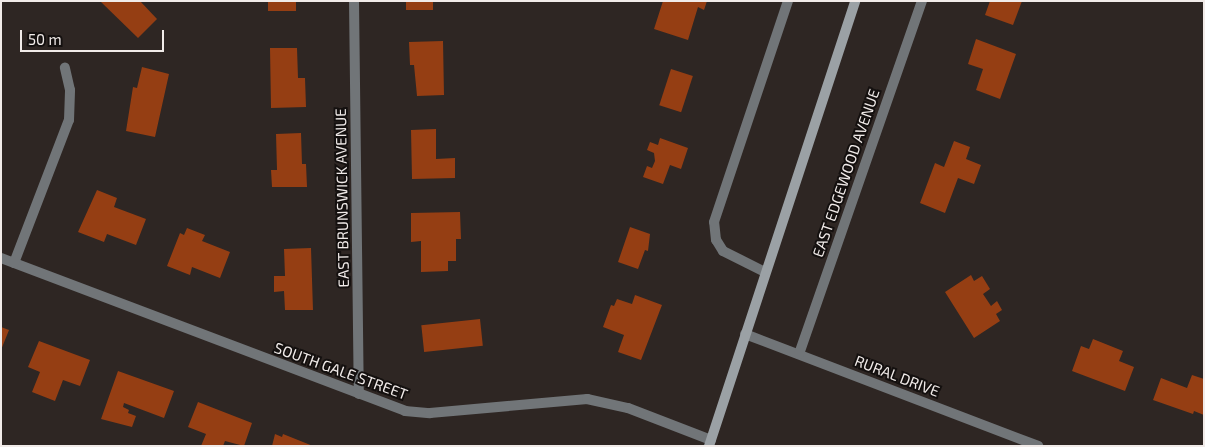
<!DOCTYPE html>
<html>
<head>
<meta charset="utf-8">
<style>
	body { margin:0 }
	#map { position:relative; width:1205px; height:447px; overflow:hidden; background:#2e2623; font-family:"Exo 2",sans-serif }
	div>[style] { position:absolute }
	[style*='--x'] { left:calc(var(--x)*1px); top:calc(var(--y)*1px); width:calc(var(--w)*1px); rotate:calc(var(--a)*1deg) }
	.building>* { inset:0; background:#953e13; transform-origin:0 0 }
	.minor>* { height:10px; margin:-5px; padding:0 5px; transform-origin:5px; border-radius:5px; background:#717578 }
	.secondary>* { height:10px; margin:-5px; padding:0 5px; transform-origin:5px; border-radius:5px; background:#9ba1a5 }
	span { translate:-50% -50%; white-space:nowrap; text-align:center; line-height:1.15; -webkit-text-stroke:4px #14100f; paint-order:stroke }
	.street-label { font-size:15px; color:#f1ebe9 }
	.frame { position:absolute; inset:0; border:2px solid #f1ebe9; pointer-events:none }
	.scale { position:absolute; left:20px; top:30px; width:144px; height:22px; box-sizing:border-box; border:2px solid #f1ebe9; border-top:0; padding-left:6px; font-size:15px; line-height:18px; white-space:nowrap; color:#f1ebe9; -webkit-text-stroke:4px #14100f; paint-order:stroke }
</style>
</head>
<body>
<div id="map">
	<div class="building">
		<div style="clip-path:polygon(100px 1px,140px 1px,157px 19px,138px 38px)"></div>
		<div style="left:268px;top:1px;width:28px;height:10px"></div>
		<div style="left:406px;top:1px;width:27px;height:9px"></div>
		<div style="clip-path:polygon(663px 1px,707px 1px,704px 10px,698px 7px,688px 40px,654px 29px)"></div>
		<div style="clip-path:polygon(990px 1px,1022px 1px,1013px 25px,985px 15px)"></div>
		<div style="clip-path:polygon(976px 39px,1016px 54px,1000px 99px,976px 90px,983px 69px,968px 64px)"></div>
		<div style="clip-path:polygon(443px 41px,444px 95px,417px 96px,414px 65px,410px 65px,409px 42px)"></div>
		<div style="clip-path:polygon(270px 48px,297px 48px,298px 78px,305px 78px,306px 107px,271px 108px)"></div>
		<div style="clip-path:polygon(142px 67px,169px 74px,155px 137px,126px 131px,133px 87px,137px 88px)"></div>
		<div style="left:671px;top:69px;width:23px;height:38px;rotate:18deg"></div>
		<div style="clip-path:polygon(436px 129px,436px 159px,455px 158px,455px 178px,412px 179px,411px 130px)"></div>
		<div style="clip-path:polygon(301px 133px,302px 164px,306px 164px,307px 187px,272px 187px,271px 170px,277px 170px,276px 134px)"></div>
		<div style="clip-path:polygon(660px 138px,688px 148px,681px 169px,670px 165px,663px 184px,643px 177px,647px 166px,652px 168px,655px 161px,654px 153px,647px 150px,650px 142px,658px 145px)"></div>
		<div style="clip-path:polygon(954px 141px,970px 147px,966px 159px,981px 165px,974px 184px,958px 178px,945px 213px,920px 203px,935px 163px,944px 167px)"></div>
		<div style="clip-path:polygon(97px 190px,117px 198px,114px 207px,146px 219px,136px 245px,107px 234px,104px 242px,78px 232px)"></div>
		<div style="clip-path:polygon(460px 212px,461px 239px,456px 239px,456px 261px,448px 261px,448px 271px,421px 272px,421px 241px,411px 242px,411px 213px)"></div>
		<div style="clip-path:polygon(630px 227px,650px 234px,648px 251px,645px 250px,638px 269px,618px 262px)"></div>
		<div style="clip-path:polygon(187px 228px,205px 235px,202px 241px,230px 252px,220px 278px,192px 267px,190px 275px,167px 266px,180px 233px,184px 235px)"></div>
		<div style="clip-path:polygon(311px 248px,313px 310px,285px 310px,284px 291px,274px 292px,274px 276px,285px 276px,284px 249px)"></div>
		<div style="clip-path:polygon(971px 275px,974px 281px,982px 276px,990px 289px,983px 294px,991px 306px,997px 301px,1002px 310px,996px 314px,1000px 321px,974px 338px,945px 292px)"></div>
		<div style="clip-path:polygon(635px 295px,662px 305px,641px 360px,618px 352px,624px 335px,603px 327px,611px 305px,614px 306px,617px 299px,632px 304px)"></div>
		<div style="left:480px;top:319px;width:27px;height:59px;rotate:84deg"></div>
		<div style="clip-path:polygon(1px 327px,9px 330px,1px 350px)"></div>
		<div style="clip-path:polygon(1093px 339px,1123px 351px,1119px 361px,1134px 367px,1125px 391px,1072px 371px,1081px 346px,1089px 349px)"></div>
		<div style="clip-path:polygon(39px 341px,90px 360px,80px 386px,63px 380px,55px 401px,32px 392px,40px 372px,28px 367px)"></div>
		<div style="clip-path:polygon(118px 371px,174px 391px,164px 418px,124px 403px,123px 407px,129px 410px,128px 413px,136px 416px,132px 427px,101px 419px)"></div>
		<div style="clip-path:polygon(1192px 375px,1204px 379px,1204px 415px,1194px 411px,1193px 414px,1153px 400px,1161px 378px,1187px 388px)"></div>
		<div style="clip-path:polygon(198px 402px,252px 423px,244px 446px,225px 441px,223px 446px,201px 446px,206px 434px,188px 427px)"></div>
		<div style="clip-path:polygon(275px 434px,282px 437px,283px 434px,313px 446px,272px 446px)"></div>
	</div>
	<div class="minor">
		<div style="--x:354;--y:1;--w:393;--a:89.3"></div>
		<div style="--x:1;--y:258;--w:432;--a:20.7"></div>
		<div style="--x:405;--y:411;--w:25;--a:5"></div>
		<div style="--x:430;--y:413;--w:158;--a:-5.1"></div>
		<div style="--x:587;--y:399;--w:42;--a:12.4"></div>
		<div style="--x:628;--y:408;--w:89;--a:21.1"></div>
		<div style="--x:14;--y:263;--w:153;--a:-69"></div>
		<div style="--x:69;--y:120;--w:30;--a:-88"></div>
		<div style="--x:70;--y:90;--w:23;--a:-103"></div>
		<div style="--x:765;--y:272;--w:47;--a:-153.4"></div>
		<div style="--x:723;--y:251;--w:13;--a:-122"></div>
		<div style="--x:716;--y:240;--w:18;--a:-96"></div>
		<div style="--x:714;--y:222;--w:233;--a:-71.5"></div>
		<div style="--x:745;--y:334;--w:314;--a:20.9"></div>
		<div style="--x:799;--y:354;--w:374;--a:-70.8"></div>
	</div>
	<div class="secondary">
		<div style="--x:709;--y:446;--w:468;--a:-71.8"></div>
	</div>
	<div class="street-label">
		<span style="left:846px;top:173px;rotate:-71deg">EAST EDGEWOOD AVENUE</span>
		<span style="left:342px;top:198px;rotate:-91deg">EAST BRUNSWICK AVENUE</span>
		<span style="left:341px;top:371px;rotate:20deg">SOUTH GALE STREET</span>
		<span style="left:897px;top:376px;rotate:21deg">RURAL DRIVE</span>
	</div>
	<div class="frame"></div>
	<div class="scale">50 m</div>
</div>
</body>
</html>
